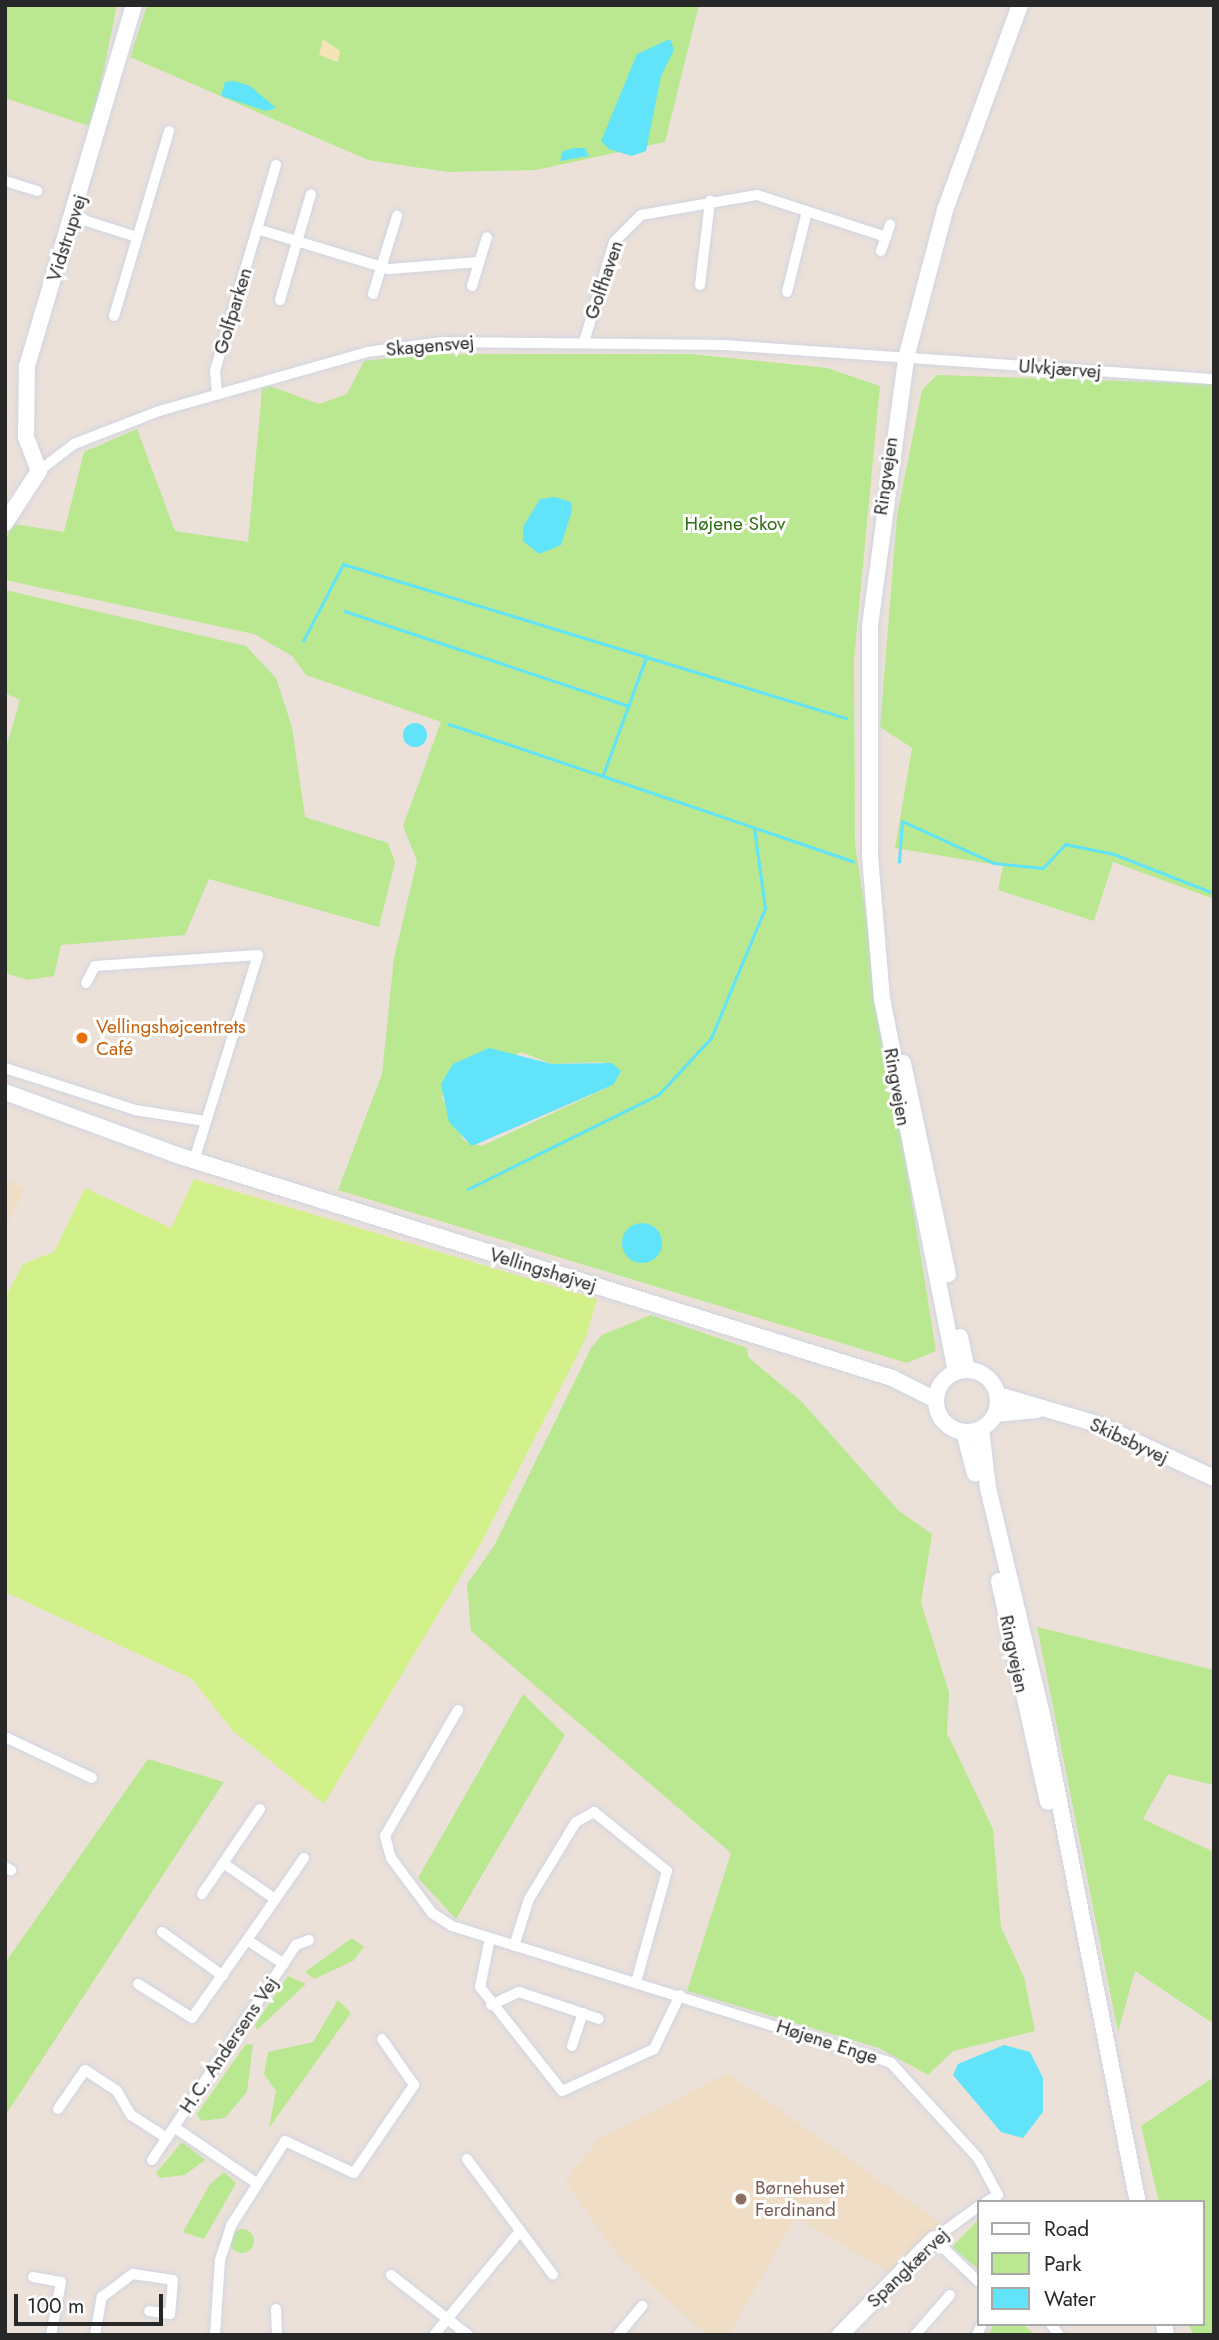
<!DOCTYPE html>
<html>
<head>
<meta charset="utf-8">
<style>
	body { margin:0 }
	#map { position:relative; width:1219px; height:2340px; overflow:hidden; background:#ece1d9; font-family:Jost,sans-serif }
	div>[style] { position:absolute }
	[style*='--x'] { left:calc(var(--x)*1px); top:calc(var(--y)*1px); width:calc(var(--w)*1px); rotate:calc(var(--a)*1deg) }
	.education>* { inset:0; background:#f0ddc6 }
	.green>* { inset:0; background:#b9e890 }
	.round { border-radius:50% }
	.sand>* { inset:0; background:#f5e4b8 }
	.pitch>* { inset:0; background:#d2f18a }
	.water>* { inset:0; background:#61e3f9 }
	.stream>* { height:2.5px; margin:-1.25px; padding:0 1.25px; transform-origin:1.25px; border-radius:1.25px; background:#61e3f9 }
	.roads { filter:drop-shadow(0 0 2px #ced4e3) drop-shadow(0 0 2px #ced4e3) }
	.street>* { height:10px; margin:-5px; padding:0 5px; transform-origin:5px; border-radius:5px; background:#fff }
	.secondary>* { height:16px; margin:-8px; padding:0 8px; transform-origin:8px; border-radius:8px; background:#fff }
	.secondary>.ring { margin:-8px; padding:0; box-sizing:content-box; background:none; border:16px solid #fff; border-radius:50% }
	.dots>* { width:19px; height:19px; translate:-50% -50%; box-sizing:border-box; border:4px solid #fff; border-radius:50% }
	span { translate:-50% -50%; white-space:nowrap; text-align:center; line-height:1.15; -webkit-text-stroke:6px #fff; paint-order:stroke }
	.street-label { font-size:19px; color:#282828 }
	.park-label { font-size:19px; color:#306b13 }
	.food-label { font-size:19px; color:#c56008 }
	.left { translate:0 -50%; text-align:left }
	.education-label { font-size:19px; color:#785e54 }
	.frame { position:absolute; inset:0; border:7px solid #282828; pointer-events:none }
	.legend { position:absolute; left:977px; top:2200px; width:228px; height:126px; box-sizing:border-box; background:#fff; border:2px solid #a9a9a9; margin:0; padding:9px 12px; list-style:none; font-size:21px; color:#282828 }
	.legend li { display:flex; align-items:center; gap:14px; height:35px }
	.legend b { width:35px; border:2px solid #a9a9a9 }
	.scale { position:absolute; left:14px; top:2294px; width:149px; height:32px; box-sizing:border-box; border:4px solid #282828; border-top:0; padding-left:9px; font-size:21px; line-height:24px; white-space:nowrap; color:#282828; -webkit-text-stroke:5px #fff; paint-order:stroke }
</style>
</head>
<body>
<div id="map">
	<div class="education">
		<div style="clip-path:polygon(5px 1179px,25px 1188px,5px 1230px)"></div>
		<div style="clip-path:polygon(727px 2073px,942px 2224px,890px 2273px,796px 2217px,729px 2335px,707px 2335px,617px 2255px,565px 2181px,598px 2139px)"></div>
	</div>
	<div class="green">
		<div style="clip-path:polygon(5px 5px,117px 5px,92px 127px,5px 98px)"></div>
		<div style="clip-path:polygon(147px 5px,699px 5px,665px 142px,536px 170px,448px 172px,368px 160px,130px 57px)"></div>
		<div style="clip-path:polygon(evenodd,424px 354px,691px 354px,827px 368px,880px 386px,854px 659px,855px 845px,936px 1351px,907px 1363px,338px 1190px,382px 1074px,394px 958px,417px 861px,403px 826px,441px 722px,306px 675px,292px 656px,254px 634px,5px 580px,5px 540px,14px 524px,64px 532px,84px 452px,137px 429px,175px 531px,248px 542px,262px 389px,267px 385px,319px 404px,347px 394px,364px 361px,424px 354px,521px 1052px,552px 1064px,603px 1062px,613px 1085px,482px 1146px,464px 1141px,441px 1096px,521px 1052px)"></div>
		<div style="clip-path:polygon(937px 375px,1214px 384px,1214px 899px,1113px 862px,1094px 921px,998px 890px,1003px 866px,895px 848px,912px 748px,880px 727px,897px 516px,922px 390px)"></div>
		<div style="clip-path:polygon(5px 590px,246px 646px,276px 678px,292px 727px,305px 817px,388px 843px,395px 862px,379px 927px,209px 879px,185px 935px,61px 945px,54px 976px,28px 980px,5px 973px,5px 751px,20px 700px,5px 693px)"></div>
		<div style="clip-path:polygon(651px 1315px,747px 1348px,748px 1357px,802px 1402px,899px 1511px,932px 1534px,921px 1603px,949px 1692px,947px 1733px,993px 1829px,1001px 1927px,1024px 1977px,1035px 2031px,953px 2051px,928px 2075px,879px 2048px,687px 1991px,731px 1853px,471px 1631px,467px 1584px,494px 1546px,591px 1348px,602px 1335px)"></div>
		<div style="clip-path:polygon(1037px 1627px,1214px 1670px,1214px 1785px,1168px 1774px,1143px 1819px,1214px 1852px,1214px 2024px,1135px 1971px,1118px 2032px)"></div>
		<div style="clip-path:polygon(523px 1694px,565px 1735px,456px 1919px,418px 1878px)"></div>
		<div style="clip-path:polygon(148px 1759px,224px 1782px,5px 2116px,5px 1963px)"></div>
		<div style="clip-path:polygon(352px 1938px,364px 1947px,353px 1961px,314px 1979px,305px 1972px)"></div>
		<div style="clip-path:polygon(288px 1976px,306px 1984px,257px 2030px,255px 2025px)"></div>
		<div style="clip-path:polygon(338px 2000px,351px 2013px,269px 2128px,276px 2091px,264px 2074px,268px 2052px,313px 2042px)"></div>
		<div style="clip-path:polygon(253px 2044px,247px 2092px,225px 2118px,201px 2121px,197px 2114px,245px 2045px)"></div>
		<div style="clip-path:polygon(1214px 2077px,1214px 2335px,1194px 2335px,1188px 2324px,1203px 2324px,1203px 2202px,1159px 2202px,1141px 2126px)"></div>
		<div style="clip-path:polygon(182px 2142px,205px 2160px,185px 2175px,160px 2178px,156px 2173px)"></div>
		<div style="clip-path:polygon(224px 2172px,236px 2183px,204px 2239px,183px 2232px,210px 2184px)"></div>
		<div style="clip-path:polygon(979px 2219px,979px 2270px,952px 2247px)"></div>
		<div class="round" style="left:230px;top:2229px;width:24px;height:24px"></div>
		<div style="clip-path:polygon(994px 2324px,1023px 2324px,1035px 2335px,988px 2335px)"></div>
	</div>
	<div class="sand">
		<div style="clip-path:polygon(323px 39px,340px 51px,338px 62px,319px 55px)"></div>
	</div>
	<div class="pitch">
		<div style="clip-path:polygon(194px 1179px,597px 1299px,585px 1340px,481px 1543px,324px 1804px,233px 1731px,192px 1679px,5px 1592px,5px 1298px,23px 1264px,54px 1252px,85px 1188px,171px 1228px)"></div>
	</div>
	<div class="water">
		<div style="clip-path:polygon(670px 39px,674px 50px,661px 76px,646px 151px,632px 156px,609px 149px,601px 141px,637px 54px)"></div>
		<div style="clip-path:polygon(234px 81px,250px 86px,276px 108px,266px 111px,221px 96px,225px 82px)"></div>
		<div style="clip-path:polygon(574px 148px,585px 148px,589px 156px,560px 161px,563px 151px)"></div>
		<div style="clip-path:polygon(555px 497px,571px 502px,572px 511px,561px 545px,539px 554px,523px 541px,523px 527px,540px 499px)"></div>
		<div class="round" style="left:403px;top:723px;width:24px;height:24px"></div>
		<div style="clip-path:polygon(489px 1048px,552px 1064px,612px 1063px,621px 1071px,613px 1085px,472px 1146px,449px 1122px,441px 1084px,453px 1064px)"></div>
		<div class="round" style="left:622px;top:1223px;width:40px;height:40px"></div>
		<div style="clip-path:polygon(1004px 2045px,1030px 2052px,1043px 2078px,1043px 2112px,1023px 2138px,1001px 2132px,953px 2075px,958px 2064px)"></div>
	</div>
	<div class="stream">
		<div style="--x:345;--y:611;--w:299;--a:18.5"></div>
		<div style="--x:303;--y:641;--w:87;--a:-62.5"></div>
		<div style="--x:343;--y:564;--w:526;--a:17.02"></div>
		<div style="--x:647;--y:656;--w:128;--a:110.1"></div>
		<div style="--x:603;--y:776;--w:264;--a:18.8"></div>
		<div style="--x:449;--y:724;--w:163;--a:18.7"></div>
		<div style="--x:899;--y:862;--w:41;--a:-85.8"></div>
		<div style="--x:902;--y:821;--w:101;--a:24.5"></div>
		<div style="--x:994;--y:863;--w:49;--a:5.8"></div>
		<div style="--x:1043;--y:868;--w:33;--a:-47"></div>
		<div style="--x:1065;--y:844;--w:50;--a:11.5"></div>
		<div style="--x:1114;--y:854;--w:107;--a:21.3"></div>
		<div style="--x:468;--y:1189;--w:213;--a:-26.4"></div>
		<div style="--x:659;--y:1094;--w:76;--a:-47.1"></div>
		<div style="--x:711;--y:1038;--w:141;--a:-67.4"></div>
		<div style="--x:765;--y:908;--w:80;--a:-97.9"></div>
	</div>
	<div class="roads">
		<div class="street">
			<div style="--x:5;--y:181;--w:34;--a:17"></div>
			<div style="--x:74;--y:217;--w:66;--a:17.6"></div>
			<div style="--x:257;--y:229;--w:138;--a:16.9"></div>
			<div style="--x:389;--y:269;--w:90;--a:-4.4"></div>
			<div style="--x:881;--y:251;--w:28;--a:-71"></div>
			<div style="--x:700;--y:285;--w:85;--a:-83.2"></div>
			<div style="--x:472;--y:286;--w:51;--a:-73"></div>
			<div style="--x:787;--y:292;--w:83;--a:-76.1"></div>
			<div style="--x:373;--y:294;--w:82;--a:-72.9"></div>
			<div style="--x:280;--y:300;--w:110;--a:-73.7"></div>
			<div style="--x:114;--y:316;--w:193;--a:-73.4"></div>
			<div style="--x:584;--y:342;--w:104;--a:-73.3"></div>
			<div style="--x:614;--y:242;--w:38;--a:-45"></div>
			<div style="--x:641;--y:215;--w:118;--a:-9.8"></div>
			<div style="--x:757;--y:195;--w:136;--a:18"></div>
			<div style="--x:217;--y:393;--w:22;--a:-95"></div>
			<div style="--x:215;--y:371;--w:215;--a:-73.5"></div>
			<div style="--x:39;--y:471;--w:44;--a:-37.6"></div>
			<div style="--x:74;--y:444;--w:91;--a:-21.2"></div>
			<div style="--x:159;--y:411;--w:216;--a:-15.8"></div>
			<div style="--x:367;--y:352;--w:76;--a:-7.6"></div>
			<div style="--x:442;--y:342;--w:283;--a:0.6"></div>
			<div style="--x:725;--y:345;--w:490;--a:4"></div>
			<div style="--x:86;--y:983;--w:19;--a:-62"></div>
			<div style="--x:95;--y:966;--w:163;--a:-3.9"></div>
			<div style="--x:258;--y:955;--w:215;--a:107.3"></div>
			<div style="--x:5;--y:1068;--w:137;--a:17.9"></div>
			<div style="--x:135;--y:1110;--w:71;--a:8.9"></div>
			<div style="--x:458;--y:1710;--w:146;--a:120.1"></div>
			<div style="--x:385;--y:1836;--w:23;--a:75"></div>
			<div style="--x:391;--y:1858;--w:69;--a:53.3"></div>
			<div style="--x:432;--y:1913;--w:24;--a:33"></div>
			<div style="--x:452;--y:1926;--w:460;--a:17.3"></div>
			<div style="--x:891;--y:2063;--w:129;--a:47.5"></div>
			<div style="--x:978;--y:2158;--w:42;--a:61.6"></div>
			<div style="--x:998;--y:2195;--w:14;--a:150"></div>
			<div style="--x:5;--y:1737;--w:96;--a:25.2"></div>
			<div style="--x:223;--y:1863;--w:63;--a:34.7"></div>
			<div style="--x:5;--y:1867;--w:7;--a:27"></div>
			<div style="--x:202;--y:1894;--w:103;--a:-55.7"></div>
			<div style="--x:162;--y:1932;--w:75;--a:35.8"></div>
			<div style="--x:490;--y:1938;--w:50;--a:101.5"></div>
			<div style="--x:480;--y:1987;--w:132;--a:51.7"></div>
			<div style="--x:562;--y:2091;--w:101;--a:-24.5"></div>
			<div style="--x:654;--y:2049;--w:60;--a:-64.3"></div>
			<div style="--x:247;--y:1940;--w:100;--a:-55.2"></div>
			<div style="--x:514;--y:1946;--w:49;--a:-72.3"></div>
			<div style="--x:529;--y:1899;--w:90;--a:-58.6"></div>
			<div style="--x:576;--y:1822;--w:21;--a:-29"></div>
			<div style="--x:594;--y:1812;--w:94;--a:38.9"></div>
			<div style="--x:667;--y:1871;--w:115;--a:105.6"></div>
			<div style="--x:138;--y:1984;--w:64;--a:32.2"></div>
			<div style="--x:192;--y:2018;--w:95;--a:-54.8"></div>
			<div style="--x:247;--y:1940;--w:44;--a:33"></div>
			<div style="--x:491;--y:2005;--w:31;--a:-25"></div>
			<div style="--x:519;--y:1992;--w:84;--a:18.6"></div>
			<div style="--x:572;--y:2046;--w:35;--a:-72"></div>
			<div style="--x:58;--y:2109;--w:47;--a:-55.3"></div>
			<div style="--x:85;--y:2070;--w:38;--a:33"></div>
			<div style="--x:117;--y:2091;--w:28;--a:60"></div>
			<div style="--x:131;--y:2115;--w:43;--a:32.6"></div>
			<div style="--x:174;--y:2127;--w:98;--a:34.2"></div>
			<div style="--x:467;--y:2159;--w:144;--a:53.4"></div>
			<div style="--x:152;--y:2160;--w:259;--a:-56.2"></div>
			<div style="--x:296;--y:1945;--w:14;--a:-21"></div>
			<div style="--x:979;--y:2206;--w:56;--a:143.7"></div>
			<div style="--x:934;--y:2239;--w:62;--a:43.7"></div>
			<div style="--x:391;--y:2275;--w:98;--a:37.9"></div>
			<div style="--x:33;--y:2277;--w:28;--a:10"></div>
			<div style="--x:61;--y:2282;--w:54;--a:100.7"></div>
			<div style="--x:276;--y:2309;--w:26;--a:88"></div>
			<div style="--x:1051;--y:2324;--w:14;--a:54"></div>
			<div style="--x:95;--y:2335;--w:39;--a:-80"></div>
			<div style="--x:102;--y:2297;--w:39;--a:-37"></div>
			<div style="--x:133;--y:2274;--w:40;--a:8.5"></div>
			<div style="--x:173;--y:2280;--w:34;--a:95"></div>
			<div style="--x:170;--y:2314;--w:21;--a:-172"></div>
			<div style="--x:215;--y:2335;--w:75;--a:-86.2"></div>
			<div style="--x:220;--y:2260;--w:38;--a:-72"></div>
			<div style="--x:232;--y:2224;--w:98;--a:-57.4"></div>
			<div style="--x:285;--y:2141;--w:76;--a:24.9"></div>
			<div style="--x:354;--y:2173;--w:107;--a:-55.7"></div>
			<div style="--x:414;--y:2085;--w:56;--a:-124.8"></div>
			<div style="--x:434;--y:2335;--w:135;--a:-50.4"></div>
			<div style="--x:618;--y:2335;--w:38;--a:-50"></div>
			<div style="--x:915;--y:2335;--w:53;--a:-48.8"></div>
			<div style="--x:977;--y:2335;--w:12;--a:-66"></div>
		</div>
		<div class="secondary">
			<div style="--x:5;--y:523;--w:62;--a:-56.8"></div>
			<div style="--x:39;--y:471;--w:36;--a:-111"></div>
			<div style="--x:26;--y:437;--w:71;--a:-89.2"></div>
			<div style="--x:27;--y:366;--w:377;--a:-73.5"></div>
			<div style="--x:903;--y:1063;--w:216;--a:78"></div>
			<div style="--x:5;--y:1092;--w:189;--a:20.1"></div>
			<div style="--x:183;--y:1157;--w:743;--a:17.31"></div>
			<div style="--x:892;--y:1378;--w:49;--a:26.6"></div>
			<div style="--x:960;--y:1337;--w:33;--a:78"></div>
			<div class="ring" style="left:936px;top:1370px;width:46px;height:46px"></div>
			<div style="--x:956;--y:1372;--w:380;--a:-101.2"></div>
			<div style="--x:882;--y:999;--w:144;--a:-94.8"></div>
			<div style="--x:870;--y:855;--w:229;--a:-90"></div>
			<div style="--x:870;--y:626;--w:270;--a:-82.3"></div>
			<div style="--x:906;--y:358;--w:153;--a:-75.2"></div>
			<div style="--x:945;--y:210;--w:218;--a:-69.9"></div>
			<div style="--x:998;--y:1395;--w:103;--a:16.3"></div>
			<div style="--x:1097;--y:1424;--w:129;--a:24.8"></div>
			<div style="--x:996;--y:1414;--w:41;--a:-5.6"></div>
			<div style="--x:981;--y:1429;--w:59;--a:83.2"></div>
			<div style="--x:988;--y:1488;--w:232;--a:76.6"></div>
			<div style="--x:1042;--y:1714;--w:497;--a:78.9"></div>
			<div style="--x:964;--y:1432;--w:43;--a:75.3"></div>
			<div style="--x:999;--y:1581;--w:226;--a:77.5"></div>
			<div style="--x:1164;--y:2324;--w:11;--a:80"></div>
			<div style="--x:840;--y:2335;--w:134;--a:-45.6"></div>
		</div>
	</div>
	<div class="dots">
		<div style="left:82px;top:1038px;background:#e8710a"></div>
		<div style="left:741px;top:2199px;background:#8d6e63"></div>
	</div>
	<div class="street-label">
		<span style="left:67px;top:238px;rotate:-72deg">Vidstrupvej</span>
		<span style="left:604px;top:280px;rotate:-71deg">Golfhaven</span>
		<span style="left:233px;top:311px;rotate:-73deg">Golfparken</span>
		<span style="left:430px;top:346px;rotate:-5deg">Skagensvej</span>
		<span style="left:1060px;top:369px;rotate:4deg">Ulvkjærvej</span>
		<span style="left:886px;top:476px;rotate:-82deg">Ringvejen</span>
		<span style="left:897px;top:1087px;rotate:80deg">Ringvejen</span>
		<span style="left:543px;top:1270px;rotate:17deg">Vellingshøjvej</span>
		<span style="left:1129px;top:1441px;rotate:25deg">Skibsbyvej</span>
		<span style="left:1014px;top:1654px;rotate:78deg">Ringvejen</span>
		<span style="left:827px;top:2042px;rotate:18deg">Højene Enge</span>
		<span style="left:229px;top:2045px;rotate:-56deg">H.C. Andersens Vej</span>
		<span style="left:908px;top:2268px;rotate:-44deg">Spangkærvej</span>
	</div>
	<div class="park-label">
		<span style="left:735px;top:524px">Højene Skov</span>
	</div>
	<div class="food-label">
		<span class="left" style="left:96px;top:1038px">Vellingshøjcentrets<br>Café</span>
	</div>
	<div class="education-label">
		<span class="left" style="left:755px;top:2199px">Børnehuset<br>Ferdinand</span>
	</div>
	<div class="frame"></div>
	<ul class="legend">
	<li><b style="height:9px;background:#fff"></b>Road</li>
	<li><b style="height:19px;background:#b9e890"></b>Park</li>
	<li><b style="height:19px;background:#61e3f9"></b>Water</li>
	</ul>
	<div class="scale">100 m</div>
</div>
</body>
</html>
